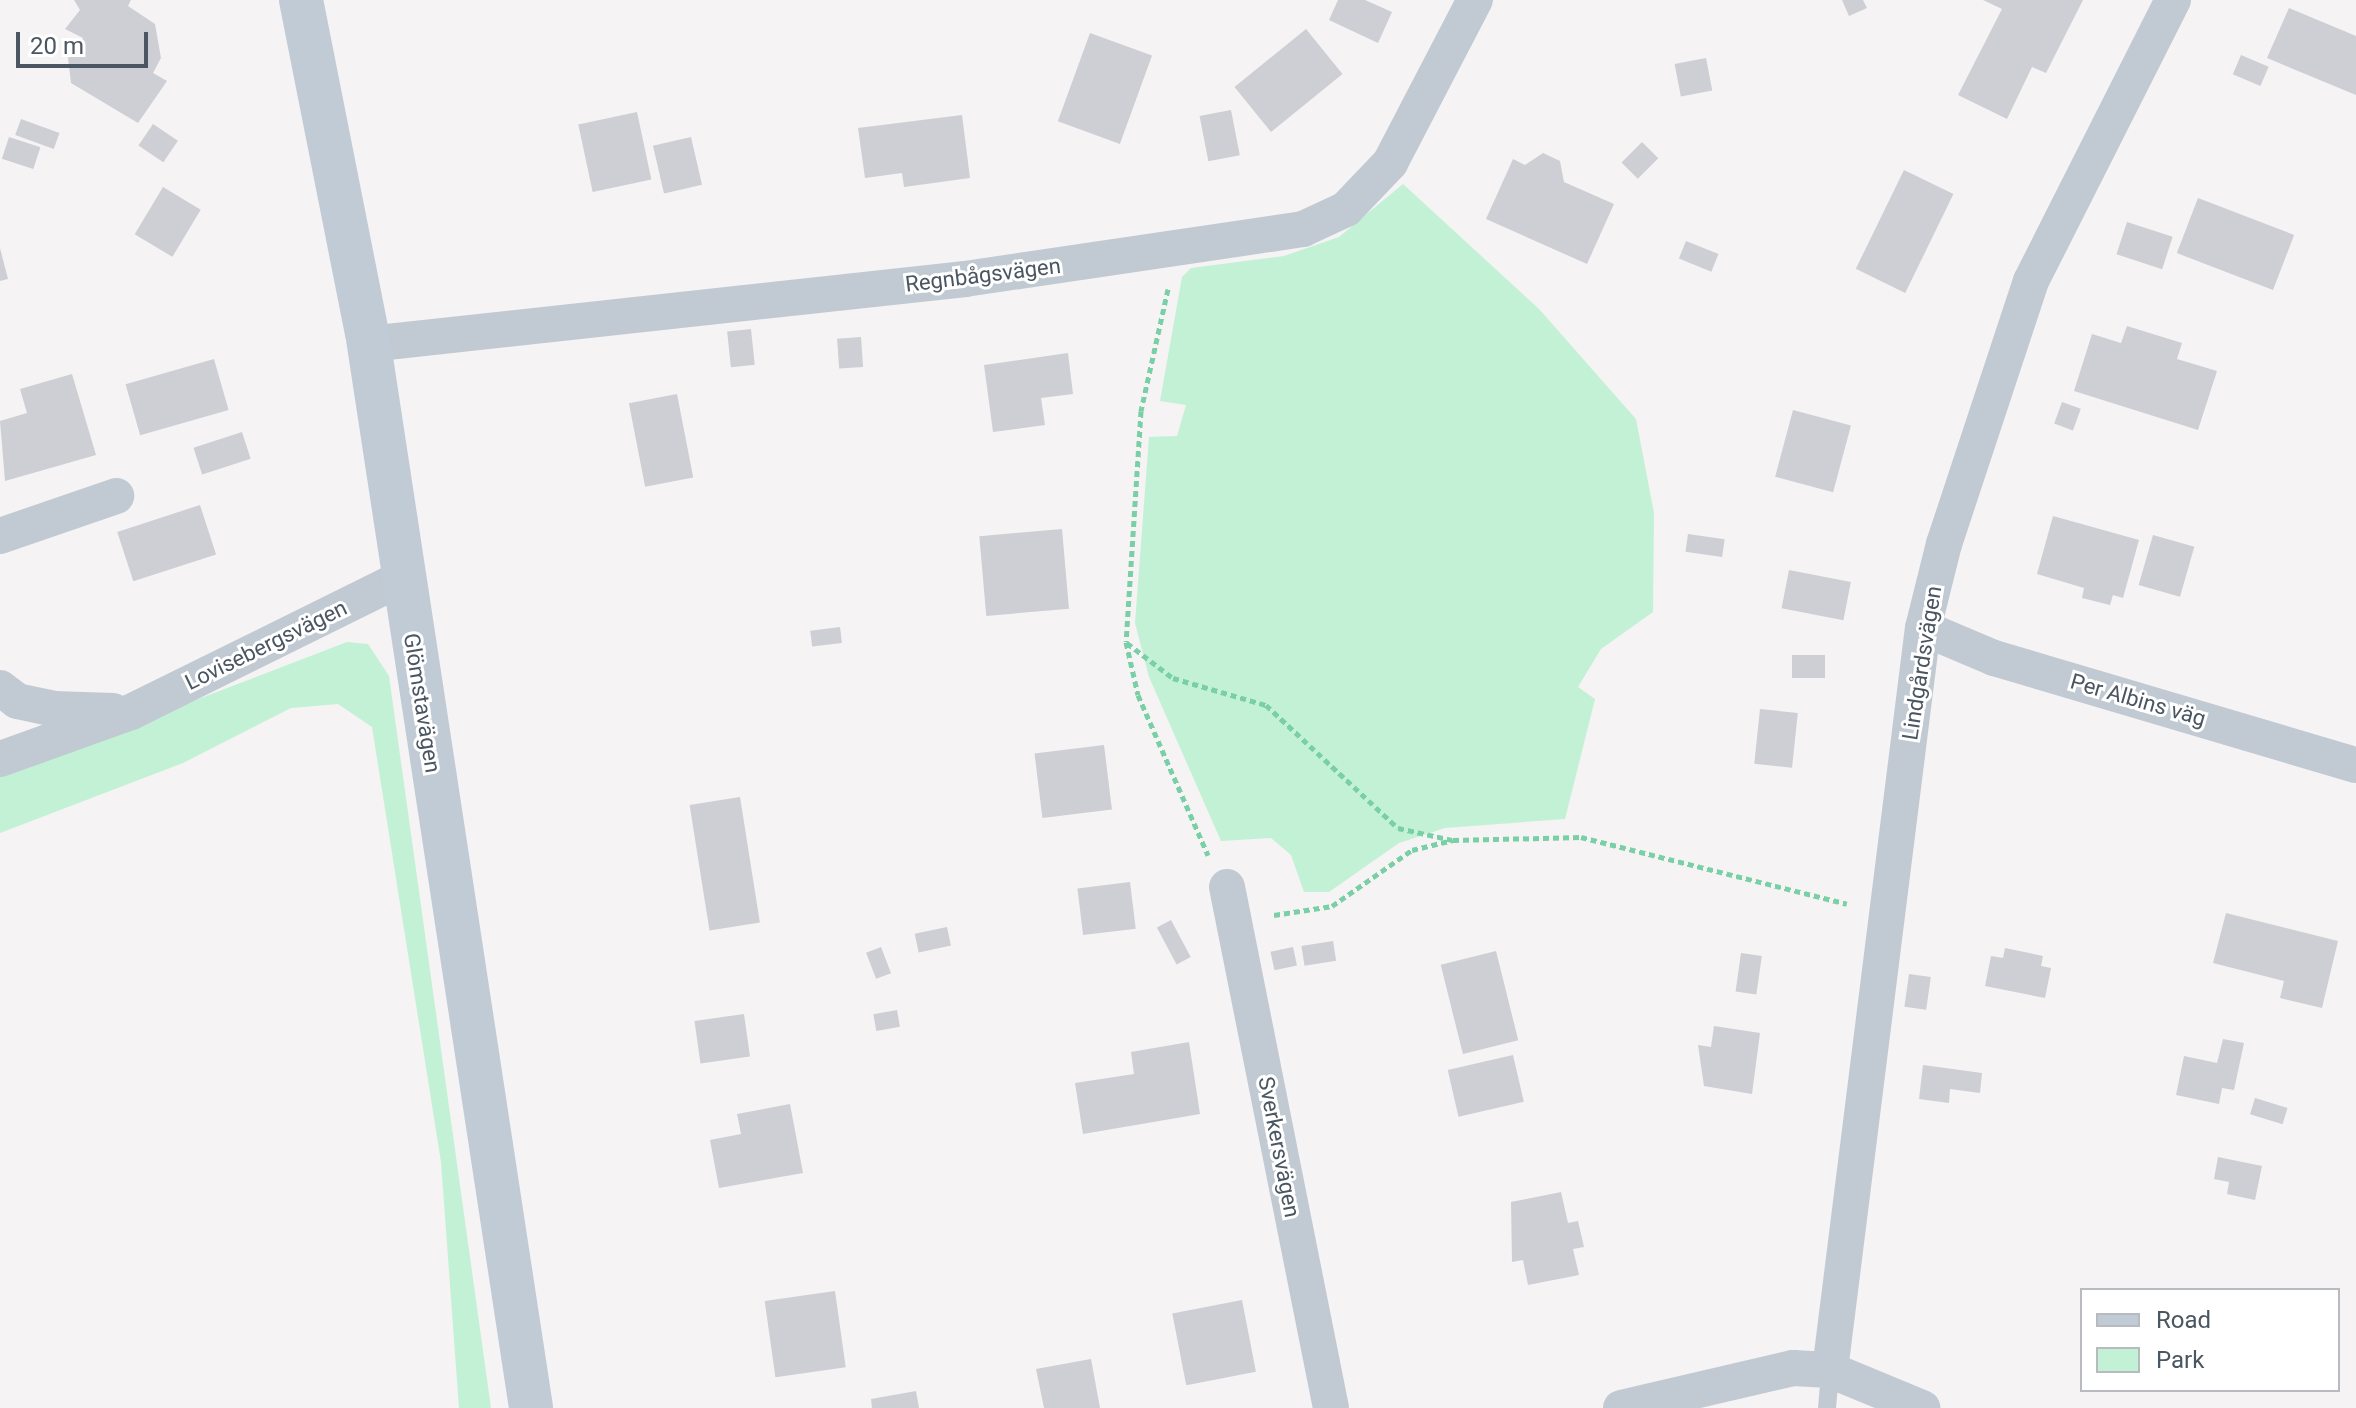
<!DOCTYPE html>
<html>
<head>
<meta charset="utf-8">
<style>
	body { margin:0 }
	#map { position:relative; width:2356px; height:1408px; overflow:hidden; background:#f5f3f3; font-family:Roboto,sans-serif }
	div>[style] { position:absolute }
	[style*='--x'] { left:calc(var(--x)*1px); top:calc(var(--y)*1px); width:calc(var(--w)*1px); rotate:calc(var(--a)*1deg) }
	.green>* { inset:0; background:#c3f1d5 }
	.building>* { inset:0; background:#cdcfd5; transform-origin:0 0 }
	.path>* { height:5px; margin-top:-2.5px; transform-origin:0; background:repeating-linear-gradient(90deg,#7ad0a6 0 6px,transparent 0 10px) }
	.lane>* { height:18px; margin:-9px; padding:0 9px; transform-origin:9px; border-radius:9px; background:#c1cad2 }
	.street>* { height:36px; margin:-18px; padding:0 18px; transform-origin:18px; border-radius:18px; background:#c1cad2 }
	.secondary>* { height:44px; margin:-22px; padding:0 22px; transform-origin:22px; border-radius:22px; background:#c1cbd6 }
	span { translate:-50% -50%; white-space:nowrap; text-align:center; line-height:1.15; -webkit-text-stroke:6px #fff; paint-order:stroke }
	.street-label { font-size:22px; color:#4a5661 }
	.legend { position:absolute; left:2080px; top:1288px; width:260px; height:104px; box-sizing:border-box; background:#fff; border:2px solid #b7bbc0; margin:0; padding:10px 14px; list-style:none; font-size:24px; color:#4a5661 }
	.legend li { display:flex; align-items:center; gap:16px; height:40px }
	.legend b { width:40px; border:2px solid #b7bbc0 }
	.scale { position:absolute; left:16px; top:32px; width:132px; height:36px; box-sizing:border-box; border:4px solid #4a5661; border-top:0; padding-left:10px; font-size:24px; line-height:28px; white-space:nowrap; color:#4a5661; -webkit-text-stroke:6px #fff; paint-order:stroke }
</style>
</head>
<body>
<div id="map">
	<div class="green">
		<div style="clip-path:polygon(1403px 184px,1539px 309px,1636px 419px,1654px 513px,1653px 612px,1601px 649px,1578px 687px,1595px 699px,1565px 819px,1445px 828px,1399px 843px,1329px 892px,1304px 892px,1291px 855px,1271px 838px,1221px 841px,1149px 677px,1135px 623px,1149px 437px,1177px 436px,1186px 405px,1160px 401px,1182px 277px,1191px 268px,1284px 256px,1339px 237px)"></div>
		<div style="clip-path:polygon(347px 642px,368px 644px,389px 676px,491px 1408px,459px 1408px,441px 1162px,372px 727px,338px 704px,291px 708px,183px 763px,0 833px,0 775px)"></div>
	</div>
	<div class="building">
		<div style="clip-path:polygon(74px 0,131px 0,128px 6px,155px 24px,161px 58px,153px 73px,167px 81px,138px 123px,71px 83px,68px 58px,83px 38px,65px 29px,80px 10px)"></div>
		<div style="clip-path:polygon(1338px 0,1365px 0,1392px 12px,1378px 43px,1329px 20px)"></div>
		<div style="clip-path:polygon(1842px 0,1863px 0,1867px 8px,1849px 16px)"></div>
		<div style="clip-path:polygon(1983px 0,2083px 0,2046px 73px,2032px 67px,2007px 119px,1958px 95px,2002px 9px)"></div>
		<div style="clip-path:polygon(2289px 8px,2356px 36px,2356px 95px,2267px 58px)"></div>
		<div style="left:1306px;top:29px;width:58px;height:92px;rotate:51deg"></div>
		<div style="left:1090px;top:33px;width:66px;height:94px;rotate:20deg"></div>
		<div style="left:2241px;top:55px;width:30px;height:21px;rotate:23deg"></div>
		<div style="left:1706px;top:58px;width:33px;height:32px;rotate:79deg"></div>
		<div style="left:1231px;top:110px;width:46px;height:32px;rotate:79deg"></div>
		<div style="left:637px;top:112px;width:69px;height:60px;rotate:78deg"></div>
		<div style="clip-path:polygon(962px 115px,970px 178px,904px 187px,902px 173px,865px 178px,858px 128px)"></div>
		<div style="left:21px;top:119px;width:41px;height:17px;rotate:20deg"></div>
		<div style="left:153px;top:124px;width:30px;height:26px;rotate:34deg"></div>
		<div style="left:9px;top:137px;width:33px;height:23px;rotate:18deg"></div>
		<div style="left:691px;top:137px;width:49px;height:39px;rotate:77deg"></div>
		<div style="left:1642px;top:142px;width:23px;height:29px;rotate:45deg"></div>
		<div style="clip-path:polygon(1543px 153px,1560px 161px,1564px 182px,1614px 204px,1587px 264px,1486px 219px,1513px 159px,1525px 165px)"></div>
		<div style="left:1904px;top:170px;width:55px;height:110px;rotate:26deg"></div>
		<div style="left:163px;top:187px;width:44px;height:55px;rotate:31deg"></div>
		<div style="left:2198px;top:198px;width:103px;height:59px;rotate:21deg"></div>
		<div style="left:2127px;top:222px;width:48px;height:34px;rotate:18deg"></div>
		<div style="left:1686px;top:241px;width:35px;height:19px;rotate:22deg"></div>
		<div style="clip-path:polygon(0 248px,8px 279px,0 281px)"></div>
		<div style="clip-path:polygon(2127px 326px,2182px 343px,2177px 359px,2217px 371px,2198px 430px,2074px 391px,2092px 334px,2121px 343px)"></div>
		<div style="left:751px;top:329px;width:36px;height:24px;rotate:84deg"></div>
		<div style="left:861px;top:337px;width:30px;height:24px;rotate:86deg"></div>
		<div style="clip-path:polygon(1068px 353px,1073px 394px,1041px 398px,1045px 425px,993px 432px,984px 365px)"></div>
		<div style="left:214px;top:359px;width:53px;height:92px;rotate:74deg"></div>
		<div style="clip-path:polygon(72px 374px,96px 455px,5px 481px,0 421px,27px 413px,20px 389px)"></div>
		<div style="left:677px;top:394px;width:85px;height:49px;rotate:79deg"></div>
		<div style="left:2062px;top:402px;width:20px;height:23px;rotate:20deg"></div>
		<div style="left:1793px;top:410px;width:60px;height:69px;rotate:15deg"></div>
		<div style="left:242px;top:432px;width:28px;height:51px;rotate:72deg"></div>
		<div style="left:200px;top:505px;width:52px;height:87px;rotate:72deg"></div>
		<div style="clip-path:polygon(2053px 516px,2139px 540px,2123px 598px,2113px 595px,2110px 605px,2082px 598px,2084px 588px,2037px 574px)"></div>
		<div style="left:1062px;top:529px;width:80px;height:83px;rotate:85deg"></div>
		<div style="left:1688px;top:534px;width:37px;height:18px;rotate:8deg"></div>
		<div style="left:2153px;top:535px;width:43px;height:52px;rotate:16deg"></div>
		<div style="left:1789px;top:570px;width:63px;height:39px;rotate:11deg"></div>
		<div style="left:840px;top:627px;width:16px;height:30px;rotate:83deg"></div>
		<div style="left:1792px;top:655px;width:33px;height:23px"></div>
		<div style="left:1760px;top:709px;width:38px;height:55px;rotate:6deg"></div>
		<div style="left:1104px;top:745px;width:65px;height:70px;rotate:83deg"></div>
		<div style="left:740px;top:797px;width:127px;height:51px;rotate:81deg"></div>
		<div style="left:1130px;top:882px;width:47px;height:53px;rotate:83deg"></div>
		<div style="clip-path:polygon(2226px 913px,2338px 941px,2322px 1008px,2280px 998px,2284px 981px,2213px 963px)"></div>
		<div style="left:1171px;top:920px;width:42px;height:16px;rotate:62deg"></div>
		<div style="left:947px;top:927px;width:19px;height:33px;rotate:78deg"></div>
		<div style="left:1333px;top:941px;width:20px;height:32px;rotate:81deg"></div>
		<div style="left:881px;top:947px;width:28px;height:16px;rotate:69deg"></div>
		<div style="left:1293px;top:947px;width:19px;height:23px;rotate:78deg"></div>
		<div style="clip-path:polygon(2005px 948px,2043px 956px,2041px 966px,2051px 968px,2045px 998px,1985px 986px,1991px 956px,2003px 958px)"></div>
		<div style="left:1496px;top:951px;width:92px;height:57px;rotate:76deg"></div>
		<div style="left:1741px;top:953px;width:21px;height:39px;rotate:8deg"></div>
		<div style="left:1909px;top:974px;width:22px;height:33px;rotate:8deg"></div>
		<div style="left:897px;top:1010px;width:17px;height:24px;rotate:80deg"></div>
		<div style="left:744px;top:1014px;width:43px;height:50px;rotate:82deg"></div>
		<div style="clip-path:polygon(1714px 1026px,1760px 1033px,1752px 1094px,1704px 1086px,1698px 1045px,1711px 1047px)"></div>
		<div style="clip-path:polygon(2223px 1039px,2244px 1043px,2234px 1090px,2222px 1088px,2219px 1104px,2176px 1095px,2184px 1056px,2217px 1063px)"></div>
		<div style="clip-path:polygon(1189px 1042px,1200px 1114px,1083px 1134px,1075px 1083px,1134px 1074px,1131px 1052px)"></div>
		<div style="left:1513px;top:1055px;width:48px;height:67px;rotate:77deg"></div>
		<div style="clip-path:polygon(1923px 1065px,1982px 1073px,1980px 1093px,1950px 1089px,1949px 1103px,1919px 1099px)"></div>
		<div style="left:2255px;top:1098px;width:34px;height:17px;rotate:17deg"></div>
		<div style="clip-path:polygon(790px 1104px,803px 1173px,719px 1188px,710px 1140px,741px 1134px,737px 1114px)"></div>
		<div style="clip-path:polygon(2218px 1157px,2262px 1166px,2255px 1200px,2227px 1194px,2229px 1182px,2214px 1179px)"></div>
		<div style="clip-path:polygon(1561px 1192px,1568px 1223px,1578px 1221px,1584px 1247px,1573px 1249px,1579px 1275px,1528px 1285px,1523px 1260px,1512px 1262px,1511px 1202px)"></div>
		<div style="left:835px;top:1291px;width:77px;height:71px;rotate:82deg"></div>
		<div style="left:1242px;top:1300px;width:73px;height:71px;rotate:79deg"></div>
		<div style="clip-path:polygon(1091px 1359px,1100px 1408px,1044px 1408px,1036px 1369px)"></div>
		<div style="clip-path:polygon(916px 1391px,919px 1408px,872px 1408px,871px 1399px)"></div>
	</div>
	<div class="path">
		<div style="--x:1168;--y:289;--w:125;--a:102.5"></div>
		<div style="--x:1141;--y:411;--w:231;--a:93.7"></div>
		<div style="--x:1126;--y:642;--w:54;--a:77.2"></div>
		<div style="--x:1138;--y:695;--w:175;--a:66.4"></div>
		<div style="--x:1127;--y:643;--w:58;--a:37.3"></div>
		<div style="--x:1173;--y:678;--w:97;--a:16.2"></div>
		<div style="--x:1266;--y:705;--w:180;--a:43"></div>
		<div style="--x:1398;--y:828;--w:55;--a:12.5"></div>
		<div style="--x:1274;--y:915;--w:59;--a:-8.8"></div>
		<div style="--x:1332;--y:906;--w:98;--a:-35"></div>
		<div style="--x:1412;--y:850;--w:42;--a:-13.7"></div>
		<div style="--x:1453;--y:840;--w:128;--a:-1.3"></div>
		<div style="--x:1581;--y:837;--w:274;--a:14.1"></div>
	</div>
	<div class="lane">
		<div style="--x:1827;--y:1408;--w:38;--a:-85"></div>
	</div>
	<div class="street">
		<div style="--x:369;--y:344;--w:600;--a:-6.22"></div>
		<div style="--x:965;--y:279;--w:342;--a:-8.4"></div>
		<div style="--x:1303;--y:229;--w:47;--a:-24.9"></div>
		<div style="--x:1346;--y:209;--w:64;--a:-46.3"></div>
		<div style="--x:1390;--y:163;--w:184;--a:-62.5"></div>
		<div style="--x:0;--y:536;--w:123;--a:-19"></div>
		<div style="--x:1923;--y:628;--w:77;--a:22.9"></div>
		<div style="--x:1994;--y:658;--w:377;--a:16.5"></div>
		<div style="--x:0;--y:688;--w:21;--a:37"></div>
		<div style="--x:17;--y:701;--w:38;--a:12"></div>
		<div style="--x:54;--y:709;--w:59;--a:1.9"></div>
		<div style="--x:0;--y:759;--w:139;--a:-19.7"></div>
		<div style="--x:131;--y:712;--w:302;--a:-26.3"></div>
		<div style="--x:1227;--y:887;--w:531;--a:78.71"></div>
		<div style="--x:1830;--y:1370;--w:748;--a:-82.86"></div>
		<div style="--x:1923;--y:628;--w:87;--a:-76"></div>
		<div style="--x:1944;--y:544;--w:277;--a:-71.7"></div>
		<div style="--x:2031;--y:281;--w:315;--a:-63.2"></div>
		<div style="--x:1621;--y:1408;--w:177;--a:-13.1"></div>
		<div style="--x:1793;--y:1368;--w:37;--a:3"></div>
		<div style="--x:1830;--y:1370;--w:100;--a:22.4"></div>
	</div>
	<div class="secondary">
		<div style="--x:301;--y:0;--w:338;--a:78.8"></div>
		<div style="--x:367;--y:332;--w:1088;--a:81.33"></div>
	</div>
	<div class="street-label">
		<span style="left:983px;top:275px;rotate:-7deg">Regnbågsvägen</span>
		<span style="left:266px;top:645px;rotate:-26deg">Lovisebergsvägen</span>
		<span style="left:1922px;top:663px;rotate:-81deg">Lindgårdsvägen</span>
		<span style="left:2138px;top:700px;rotate:16deg">Per Albins väg</span>
		<span style="left:422px;top:703px;rotate:81deg">Glömstavägen</span>
		<span style="left:1279px;top:1147px;rotate:79deg">Sverkersvägen</span>
	</div>
	<ul class="legend">
	<li><b style="height:10px;background:#c1cbd6"></b>Road</li>
	<li><b style="height:22px;background:#c3f1d5"></b>Park</li>
	</ul>
	<div class="scale">20 m</div>
</div>
</body>
</html>
